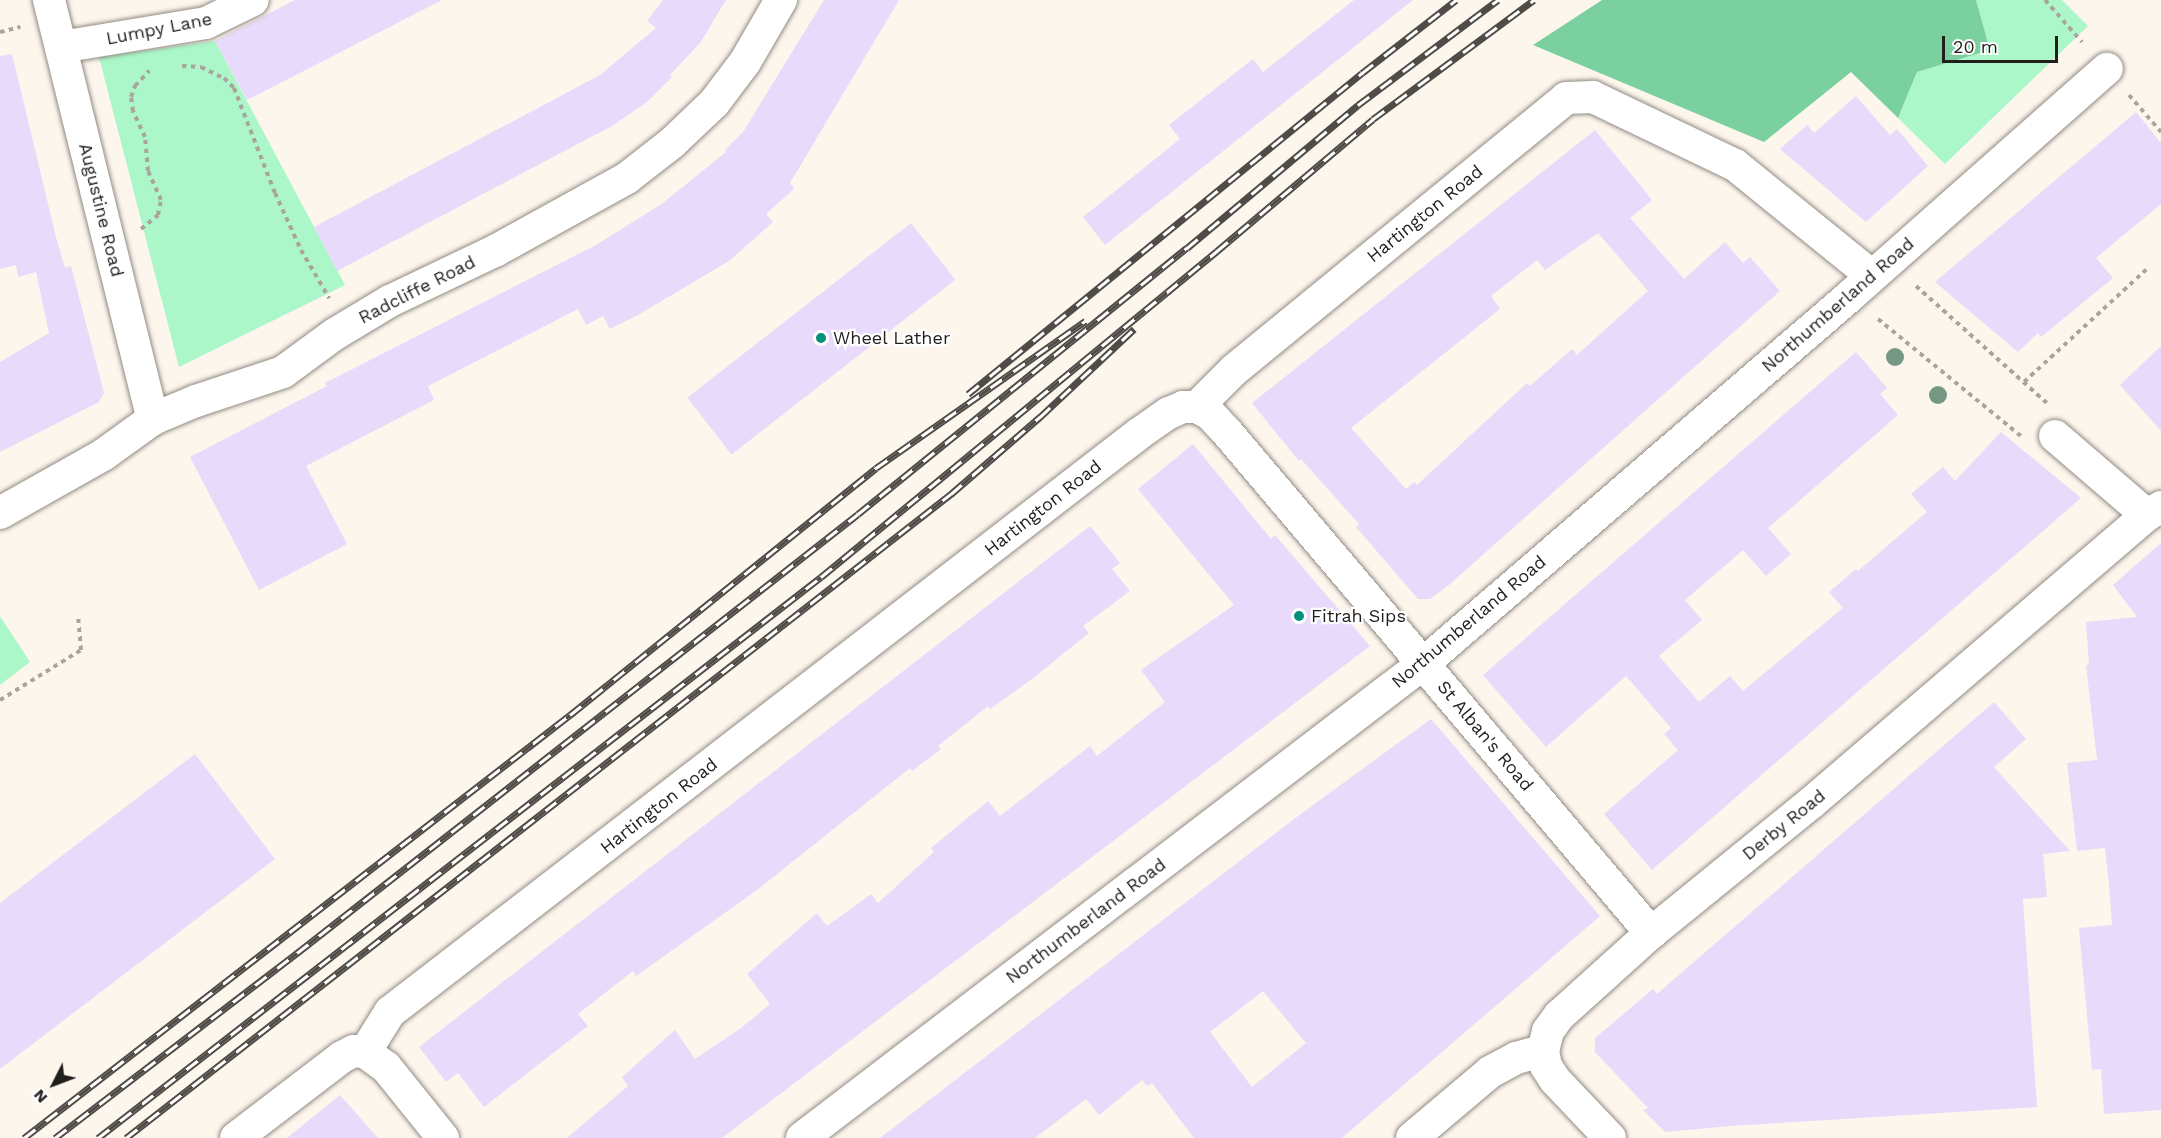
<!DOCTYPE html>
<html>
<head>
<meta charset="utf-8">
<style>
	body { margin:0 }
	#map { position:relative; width:2161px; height:1138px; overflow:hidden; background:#fdf6ed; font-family:"Work Sans",sans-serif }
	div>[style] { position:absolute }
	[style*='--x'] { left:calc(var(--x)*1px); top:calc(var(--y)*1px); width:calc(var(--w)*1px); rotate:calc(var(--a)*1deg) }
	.green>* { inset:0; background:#abf7c9 }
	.forest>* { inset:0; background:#7ad19f }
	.building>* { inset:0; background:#e8dafa; transform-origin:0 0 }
	.path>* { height:4px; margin-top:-2px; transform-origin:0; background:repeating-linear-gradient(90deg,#a9a49d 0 4.5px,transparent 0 9px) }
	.roads { filter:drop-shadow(0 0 2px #918b83) drop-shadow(0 0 2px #918b83) }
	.street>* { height:32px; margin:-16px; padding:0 16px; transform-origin:16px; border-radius:16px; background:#fff }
	.rail>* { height:7px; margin-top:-3.5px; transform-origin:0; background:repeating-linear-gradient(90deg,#fff 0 14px,#4f4c48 0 28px); box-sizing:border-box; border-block:2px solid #4f4c48 }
	.trees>* { width:18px; height:18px; margin:-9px; border-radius:50%; background:#749883 }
	.dots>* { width:16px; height:16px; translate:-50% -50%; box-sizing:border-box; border:3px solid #fff; border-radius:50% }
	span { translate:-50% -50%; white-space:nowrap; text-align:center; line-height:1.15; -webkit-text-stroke:4.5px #fff; paint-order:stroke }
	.street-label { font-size:18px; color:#211f1c }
	.poi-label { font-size:18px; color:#211f1c }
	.left { translate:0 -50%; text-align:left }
	.north { position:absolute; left:24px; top:1054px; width:60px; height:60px; -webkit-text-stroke:4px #fff; paint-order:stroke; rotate:228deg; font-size:16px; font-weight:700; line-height:24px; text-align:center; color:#211f1c }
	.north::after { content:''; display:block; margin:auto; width:21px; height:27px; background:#211f1c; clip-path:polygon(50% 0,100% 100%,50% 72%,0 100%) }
	.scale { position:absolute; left:1942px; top:36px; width:116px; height:27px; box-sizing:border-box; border:3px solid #211f1c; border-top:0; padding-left:8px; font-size:18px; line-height:21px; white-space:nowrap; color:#211f1c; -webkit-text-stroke:4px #fff; paint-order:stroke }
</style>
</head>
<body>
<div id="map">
	<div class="green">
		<div style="clip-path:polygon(1976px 0,2062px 0,2088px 26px,1945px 164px,1898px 118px,1917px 72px,1990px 50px)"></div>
		<div style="clip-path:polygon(215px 41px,345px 285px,179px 367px,99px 57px)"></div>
		<div style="clip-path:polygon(0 616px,30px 662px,0 685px)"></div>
	</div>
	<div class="forest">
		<div style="clip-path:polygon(1602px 0,1976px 0,1990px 50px,1917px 72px,1898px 118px,1851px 72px,1764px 142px,1533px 45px)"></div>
	</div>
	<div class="building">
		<div style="clip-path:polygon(295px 0,442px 0,247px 100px,215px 41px)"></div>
		<div style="clip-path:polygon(663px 0,726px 0,700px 43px,670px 75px,672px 77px,647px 102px,612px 126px,337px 271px,314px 227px,600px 75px,656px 28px,647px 21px)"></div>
		<div style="clip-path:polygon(824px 0,899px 0,790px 183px,794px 189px,766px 214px,773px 222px,729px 261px,638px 315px,610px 329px,603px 316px,586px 325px,578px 309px,428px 386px,434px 400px,306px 466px,347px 544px,259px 590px,190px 457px,327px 386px,325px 383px,596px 245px,663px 203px,726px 152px,725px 150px,743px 132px)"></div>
		<div style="clip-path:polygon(1354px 0,1413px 0,1105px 245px,1083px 217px,1180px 139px,1169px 125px,1253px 59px,1263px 72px)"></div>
		<div style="clip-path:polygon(12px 54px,56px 237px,65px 268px,71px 266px,104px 393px,99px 402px,0 452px,0 362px,49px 333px,36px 272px,18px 277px,16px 265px,0 269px,0 56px)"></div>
		<div style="clip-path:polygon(1856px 96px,1890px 135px,1897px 129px,1928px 166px,1866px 222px,1780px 149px,1807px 125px,1814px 133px)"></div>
		<div style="clip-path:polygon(2136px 112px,2161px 143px,2161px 204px,2096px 258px,2113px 278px,2041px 337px,2038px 333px,2018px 352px,1935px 282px)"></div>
		<div style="clip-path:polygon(evenodd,1595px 130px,1652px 200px,1630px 218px,1684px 279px,1725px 242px,1743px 263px,1750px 257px,1780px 291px,1450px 584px,1430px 599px,1418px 599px,1356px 527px,1359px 524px,1301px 459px,1299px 461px,1252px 403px,1595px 130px,1598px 233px,1648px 291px,1577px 355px,1572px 349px,1530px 386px,1527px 383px,1417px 485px,1414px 482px,1406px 489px,1351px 428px,1500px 309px,1491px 296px,1537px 260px,1545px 270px,1598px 233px)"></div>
		<div style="left:911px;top:223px;width:72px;height:284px;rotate:52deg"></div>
		<div style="clip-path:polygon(2161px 346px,2161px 431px,2120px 385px)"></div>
		<div style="clip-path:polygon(1856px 352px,1887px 388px,1880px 394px,1898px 415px,1768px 528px,1791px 554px,1766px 576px,1743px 550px,1685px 600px,1702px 620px,1659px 656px,1699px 702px,1730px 676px,1743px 691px,1843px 608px,1829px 592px,1856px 569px,1858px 571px,1927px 512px,1911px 494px,1943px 467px,1955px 481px,2001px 432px,2081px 498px,1652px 870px,1604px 814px,1678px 750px,1664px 734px,1671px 728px,1626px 676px,1546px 747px,1483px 675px)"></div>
		<div style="clip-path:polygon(1193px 444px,1271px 539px,1275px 535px,1370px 646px,722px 1138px,567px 1138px,628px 1086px,622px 1077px,675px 1030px,695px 1059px,741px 1028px,770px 1004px,747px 974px,817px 913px,827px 926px,871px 894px,878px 903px,934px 852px,931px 848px,988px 801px,1000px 816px,1090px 746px,1097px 756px,1165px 702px,1141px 670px,1234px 605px,1138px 489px)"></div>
		<div style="clip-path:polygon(1090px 526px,1120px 563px,1112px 569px,1130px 591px,1083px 626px,1089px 633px,1032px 679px,990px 709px,988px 706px,938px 746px,941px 749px,912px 771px,910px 768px,757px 890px,636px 976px,633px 971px,578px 1014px,588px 1026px,484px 1107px,458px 1073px,446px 1082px,419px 1047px)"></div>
		<div style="clip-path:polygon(2161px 543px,2161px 1110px,2104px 1114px,2101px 1069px,2092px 1070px,2079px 928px,2112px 925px,2109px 885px,2105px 848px,2077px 851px,2067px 763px,2097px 760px,2086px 665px,2089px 665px,2086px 622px,2137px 617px,2113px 585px)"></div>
		<div style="clip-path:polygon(1994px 702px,2026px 739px,1994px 767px,2070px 851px,2043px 854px,2047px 897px,2023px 899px,2037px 1107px,1730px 1126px,1665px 1132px,1643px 1110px,1648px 1108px,1595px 1052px,1595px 1038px,1653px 989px,1657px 994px)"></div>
		<div style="clip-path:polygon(evenodd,1431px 719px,1600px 916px,1342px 1138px,1194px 1138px,1152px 1083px,1147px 1086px,1142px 1080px,1099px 1115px,1086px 1099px,1035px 1138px,880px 1138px,1294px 819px,1431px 719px,1263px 991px,1306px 1043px,1252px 1087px,1210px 1032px,1263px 991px)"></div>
		<div style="clip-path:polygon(195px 754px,275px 859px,0 1069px,0 903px)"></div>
		<div style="clip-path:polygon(340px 1095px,378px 1138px,287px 1138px)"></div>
	</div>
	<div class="path">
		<div style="--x:2045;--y:0;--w:56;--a:48.6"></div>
		<div style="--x:0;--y:32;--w:21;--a:-14"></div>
		<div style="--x:182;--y:66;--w:19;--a:3"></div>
		<div style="--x:201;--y:67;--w:25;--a:26"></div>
		<div style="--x:224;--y:78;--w:14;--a:45"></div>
		<div style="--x:234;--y:88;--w:113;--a:68.7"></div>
		<div style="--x:275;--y:193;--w:63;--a:65.5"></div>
		<div style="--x:301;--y:250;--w:56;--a:59.7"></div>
		<div style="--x:2129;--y:95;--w:49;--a:49.1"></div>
		<div style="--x:141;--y:229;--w:22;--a:-39"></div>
		<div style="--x:158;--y:215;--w:15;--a:-79"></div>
		<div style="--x:161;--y:200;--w:32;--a:-114"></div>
		<div style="--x:148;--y:171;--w:34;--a:-95"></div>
		<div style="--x:145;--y:137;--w:29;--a:-115"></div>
		<div style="--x:133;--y:111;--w:14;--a:-98"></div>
		<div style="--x:131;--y:97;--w:12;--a:-70"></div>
		<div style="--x:135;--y:86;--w:21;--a:-47"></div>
		<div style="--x:1916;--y:286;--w:176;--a:41.8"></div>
		<div style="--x:1878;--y:319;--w:185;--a:39.3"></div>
		<div style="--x:2024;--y:382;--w:166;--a:-42.6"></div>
		<div style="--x:0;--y:700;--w:95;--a:-31.7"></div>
		<div style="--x:81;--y:650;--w:32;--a:-95"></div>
	</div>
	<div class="roads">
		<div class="street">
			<div style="--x:49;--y:0;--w:432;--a:76.1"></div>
			<div style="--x:61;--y:47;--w:147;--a:-9.4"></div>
			<div style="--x:206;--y:23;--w:52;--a:-26.1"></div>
			<div style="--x:1197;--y:407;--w:15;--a:28"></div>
			<div style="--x:1210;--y:414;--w:23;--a:47"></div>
			<div style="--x:1226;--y:431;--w:658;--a:49.75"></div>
			<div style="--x:2055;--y:436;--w:121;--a:40.7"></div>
			<div style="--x:0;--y:513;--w:118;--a:-29.4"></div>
			<div style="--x:103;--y:455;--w:62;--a:-35.8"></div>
			<div style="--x:153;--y:419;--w:47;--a:-22.7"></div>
			<div style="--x:196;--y:401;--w:92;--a:-18.4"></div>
			<div style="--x:283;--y:372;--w:64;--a:-36.2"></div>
			<div style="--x:335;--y:334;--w:64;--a:-31"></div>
			<div style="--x:390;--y:301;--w:116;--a:-25.5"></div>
			<div style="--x:495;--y:251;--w:151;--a:-28.9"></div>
			<div style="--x:627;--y:178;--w:58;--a:-38"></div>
			<div style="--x:673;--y:142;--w:57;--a:-43.6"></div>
			<div style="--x:714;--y:103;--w:51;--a:-52.9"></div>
			<div style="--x:745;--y:62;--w:72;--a:-59.9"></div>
			<div style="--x:365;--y:1052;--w:47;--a:-58"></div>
			<div style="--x:390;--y:1012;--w:947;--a:-37.67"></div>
			<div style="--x:1140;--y:433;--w:35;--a:-35"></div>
			<div style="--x:1169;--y:413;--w:15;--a:-23"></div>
			<div style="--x:1183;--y:407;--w:14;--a:0"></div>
			<div style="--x:1197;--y:407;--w:52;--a:-45"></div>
			<div style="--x:1234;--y:370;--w:429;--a:-39.3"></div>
			<div style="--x:1566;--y:98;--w:27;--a:-2"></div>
			<div style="--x:1593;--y:97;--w:157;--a:25.6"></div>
			<div style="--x:1735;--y:165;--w:176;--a:39"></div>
			<div style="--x:236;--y:1138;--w:133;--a:-37.4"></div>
			<div style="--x:342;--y:1057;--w:13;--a:-27"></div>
			<div style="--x:354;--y:1051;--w:11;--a:5"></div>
			<div style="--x:365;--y:1052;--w:26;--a:36"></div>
			<div style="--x:386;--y:1067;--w:91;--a:51.2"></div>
			<div style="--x:802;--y:1138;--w:783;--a:-37.37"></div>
			<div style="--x:1424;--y:663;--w:562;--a:-40.74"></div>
			<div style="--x:1850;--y:296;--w:343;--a:-41.5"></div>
			<div style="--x:1412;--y:1138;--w:102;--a:-40.2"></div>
			<div style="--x:1490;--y:1072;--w:30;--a:-28"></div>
			<div style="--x:1516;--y:1058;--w:28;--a:-15"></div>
			<div style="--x:1610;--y:1138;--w:80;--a:-133.5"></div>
			<div style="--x:1555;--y:1080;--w:17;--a:-123"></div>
			<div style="--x:1546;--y:1066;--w:15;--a:-101"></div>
			<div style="--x:1543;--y:1051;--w:21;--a:-76"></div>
			<div style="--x:1548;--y:1031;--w:19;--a:-54"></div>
			<div style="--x:1559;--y:1016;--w:124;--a:-42.1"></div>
			<div style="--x:1651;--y:933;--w:206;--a:-39.1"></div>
			<div style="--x:1811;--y:803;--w:443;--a:-40.6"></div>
			<div style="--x:2147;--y:515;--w:16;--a:-30"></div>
		</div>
	</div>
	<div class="rail">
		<div style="--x:968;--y:394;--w:508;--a:-39.17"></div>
		<div style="--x:1362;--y:73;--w:119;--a:-37.8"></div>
		<div style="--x:24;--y:1138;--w:691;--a:-37.77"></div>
		<div style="--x:570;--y:715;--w:393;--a:-38.9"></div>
		<div style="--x:876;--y:468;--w:256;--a:-35.1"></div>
		<div style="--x:55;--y:1138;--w:305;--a:-37.4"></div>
		<div style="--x:297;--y:953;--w:712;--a:-38.04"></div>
		<div style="--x:858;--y:514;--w:423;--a:-39"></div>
		<div style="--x:1187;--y:248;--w:223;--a:-39.9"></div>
		<div style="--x:1358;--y:105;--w:175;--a:-36.9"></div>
		<div style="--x:98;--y:1138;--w:915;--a:-37.81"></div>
		<div style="--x:821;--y:577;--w:513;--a:-39.46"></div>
		<div style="--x:1217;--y:251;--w:204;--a:-40.2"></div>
		<div style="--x:1373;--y:119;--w:200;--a:-36.5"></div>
		<div style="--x:126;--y:1138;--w:1047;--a:-37.98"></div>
		<div style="--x:951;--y:494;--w:118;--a:-40.9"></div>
		<div style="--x:1040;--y:417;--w:129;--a:-43.1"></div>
	</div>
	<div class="trees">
		<div style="left:1895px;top:357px"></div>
		<div style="left:1938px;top:395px"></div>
	</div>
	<div class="dots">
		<div style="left:821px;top:338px;background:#00917d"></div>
		<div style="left:1299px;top:616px;background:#00917d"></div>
	</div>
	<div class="street-label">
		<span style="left:159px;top:29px;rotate:-11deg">Lumpy Lane</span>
		<span style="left:101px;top:210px;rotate:76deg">Augustine Road</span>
		<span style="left:1425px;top:214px;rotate:-39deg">Hartington Road</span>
		<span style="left:417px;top:290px;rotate:-27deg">Radcliffe Road</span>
		<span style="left:1838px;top:305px;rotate:-41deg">Northumberland Road</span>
		<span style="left:1043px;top:508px;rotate:-38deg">Hartington Road</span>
		<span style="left:1469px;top:622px;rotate:-40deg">Northumberland Road</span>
		<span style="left:1485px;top:736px;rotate:50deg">St Alban's Road</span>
		<span style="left:659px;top:806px;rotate:-38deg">Hartington Road</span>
		<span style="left:1784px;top:825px;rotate:-39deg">Derby Road</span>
		<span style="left:1086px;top:921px;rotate:-37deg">Northumberland Road</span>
	</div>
	<div class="poi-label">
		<span class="left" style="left:833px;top:338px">Wheel Lather</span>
		<span class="left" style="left:1311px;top:616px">Fitrah Sips</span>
	</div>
	<div class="north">N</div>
	<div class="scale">20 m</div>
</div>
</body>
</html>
